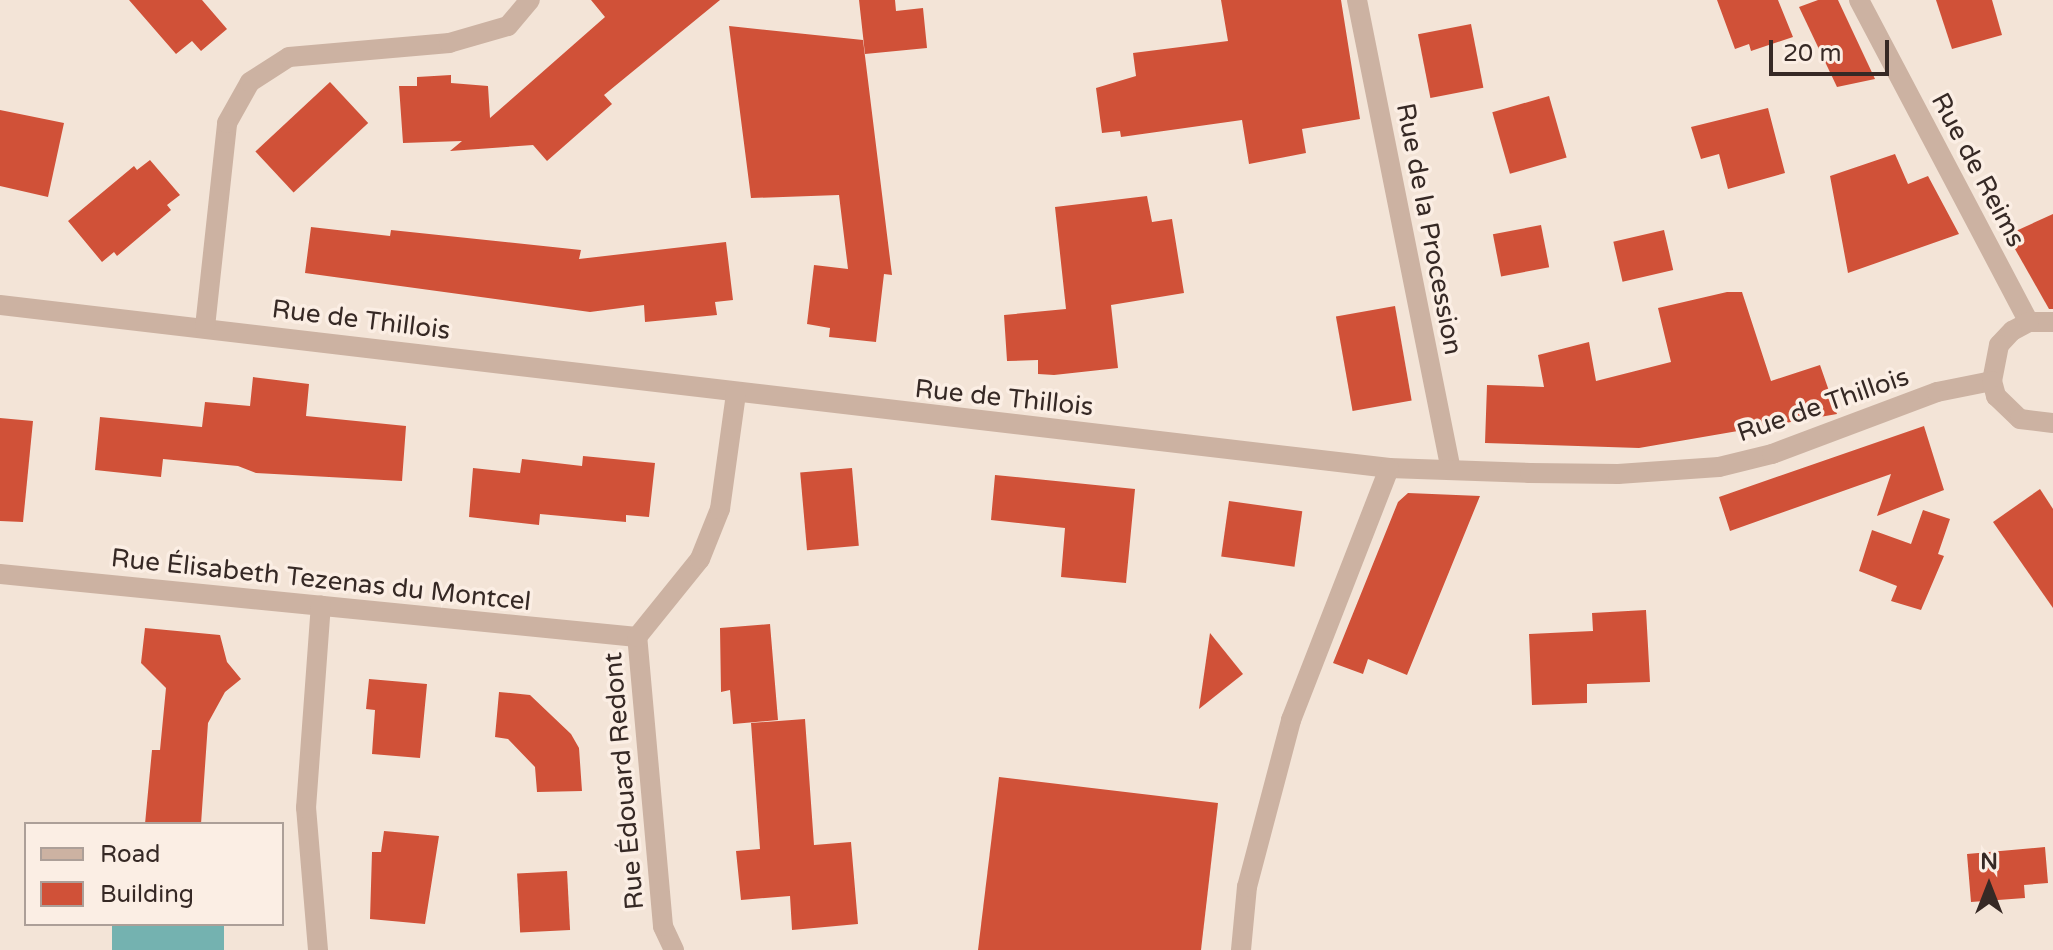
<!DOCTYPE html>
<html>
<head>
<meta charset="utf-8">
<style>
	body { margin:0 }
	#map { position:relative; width:2053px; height:950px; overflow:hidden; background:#f3e4d7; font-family:"Varela Round",sans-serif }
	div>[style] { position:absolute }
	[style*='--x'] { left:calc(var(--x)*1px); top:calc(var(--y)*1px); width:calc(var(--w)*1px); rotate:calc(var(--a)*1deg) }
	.water>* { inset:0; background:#74b2b0; transform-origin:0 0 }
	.building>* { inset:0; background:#d05138; transform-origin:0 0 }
	.minor>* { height:20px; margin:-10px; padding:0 10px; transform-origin:10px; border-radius:10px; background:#ccb2a2 }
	span { translate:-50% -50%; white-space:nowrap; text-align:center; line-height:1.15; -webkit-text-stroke:7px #fbeee4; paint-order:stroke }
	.street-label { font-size:26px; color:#362925 }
	.legend { position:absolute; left:24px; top:822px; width:260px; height:104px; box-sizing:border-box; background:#fbeee4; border:2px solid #ac9f98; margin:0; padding:10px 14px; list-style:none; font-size:24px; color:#362925 }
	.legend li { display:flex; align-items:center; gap:16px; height:40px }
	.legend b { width:40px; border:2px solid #ac9f98 }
	.north { position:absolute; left:1949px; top:846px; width:80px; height:80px; -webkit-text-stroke:6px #fbeee4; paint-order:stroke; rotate:0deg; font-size:22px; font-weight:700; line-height:32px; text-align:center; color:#362925 }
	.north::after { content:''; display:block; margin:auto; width:28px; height:36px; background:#362925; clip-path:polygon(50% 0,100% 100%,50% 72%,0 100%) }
	.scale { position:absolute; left:1769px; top:40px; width:120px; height:36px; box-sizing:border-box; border:4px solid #362925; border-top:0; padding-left:10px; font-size:24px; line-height:28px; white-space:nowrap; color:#362925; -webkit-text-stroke:6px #fbeee4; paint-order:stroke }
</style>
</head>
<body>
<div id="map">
	<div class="water">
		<div style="left:112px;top:924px;width:112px;height:26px"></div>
	</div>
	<div class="building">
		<div style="clip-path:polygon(129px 0,202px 0,227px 29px,201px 51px,192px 41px,176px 54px)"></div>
		<div style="clip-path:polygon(591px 0,720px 0,604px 95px,612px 104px,547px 161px,533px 145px,450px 151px,462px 141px,403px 143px,399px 86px,417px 86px,417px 77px,451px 75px,451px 83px,488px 86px,490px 118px,605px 17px)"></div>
		<div style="clip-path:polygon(859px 0,895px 0,896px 11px,923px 8px,927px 48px,865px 54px)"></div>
		<div style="clip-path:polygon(1221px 0,1341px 0,1360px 119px,1302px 129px,1306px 153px,1249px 164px,1242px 120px,1121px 137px,1120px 131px,1102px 133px,1096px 88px,1136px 76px,1133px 53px,1228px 41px)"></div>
		<div style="clip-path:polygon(1717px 0,1778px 0,1793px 37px,1751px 51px,1749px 44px,1735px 49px)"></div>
		<div style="clip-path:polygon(1818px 0,1838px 0,1875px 79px,1837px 87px,1799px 7px)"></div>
		<div style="clip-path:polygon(1936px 0,1992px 0,2002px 35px,1952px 49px)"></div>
		<div style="left:1471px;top:24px;width:65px;height:54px;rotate:79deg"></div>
		<div style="clip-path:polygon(729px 26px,863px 40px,892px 275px,884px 274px,876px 342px,829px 337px,830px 328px,807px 324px,814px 265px,848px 269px,839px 195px,751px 198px)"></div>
		<div style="left:330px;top:82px;width:56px;height:102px;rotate:47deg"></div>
		<div style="left:1549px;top:96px;width:64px;height:59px;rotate:74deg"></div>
		<div style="clip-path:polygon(1768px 108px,1785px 173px,1728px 189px,1719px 154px,1701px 159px,1691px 127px)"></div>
		<div style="clip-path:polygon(0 110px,64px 123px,48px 197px,0 186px)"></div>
		<div style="clip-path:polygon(1895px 154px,1908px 184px,1928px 176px,1959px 234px,1848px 273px,1830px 176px)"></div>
		<div style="clip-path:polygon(150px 160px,180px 195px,167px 205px,171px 210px,117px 256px,114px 252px,102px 262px,68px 221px,134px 166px,137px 170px)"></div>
		<div style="clip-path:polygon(1147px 196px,1152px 222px,1172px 219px,1184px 293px,1111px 305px,1118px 368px,1054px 375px,1038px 374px,1038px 360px,1007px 361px,1004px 315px,1066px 309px,1055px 207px)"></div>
		<div style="clip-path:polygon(2053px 214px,2053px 309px,2049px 309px,2007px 235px)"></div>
		<div style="left:1541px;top:225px;width:43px;height:49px;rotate:79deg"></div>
		<div style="clip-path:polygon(311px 227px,390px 236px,391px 230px,581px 250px,579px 259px,726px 242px,733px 300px,715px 302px,717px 315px,645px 322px,644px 305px,590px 312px,305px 273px)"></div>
		<div style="left:1664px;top:230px;width:41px;height:52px;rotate:77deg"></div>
		<div style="clip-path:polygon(1727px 292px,1742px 292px,1771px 381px,1820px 365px,1837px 414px,1639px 448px,1485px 443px,1487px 385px,1544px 387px,1538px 355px,1589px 342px,1596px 381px,1671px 362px,1658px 308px)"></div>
		<div style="left:1395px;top:306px;width:96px;height:60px;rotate:80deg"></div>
		<div style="clip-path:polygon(253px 377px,309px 384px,306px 416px,406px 426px,402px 481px,256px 473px,238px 466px,163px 459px,161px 477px,95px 470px,100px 417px,202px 427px,205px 402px,250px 406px)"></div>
		<div style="clip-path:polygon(0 418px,33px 421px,23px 522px,0 521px)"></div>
		<div style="clip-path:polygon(1924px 426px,1944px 490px,1877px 516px,1891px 474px,1730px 531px,1719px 497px)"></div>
		<div style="clip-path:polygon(583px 456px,655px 463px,649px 517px,626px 515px,626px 522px,540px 514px,539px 525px,469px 517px,473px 468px,520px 473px,522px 459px,582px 466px)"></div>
		<div style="left:852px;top:468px;width:78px;height:52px;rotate:85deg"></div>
		<div style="clip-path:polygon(995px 475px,1135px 489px,1126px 583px,1061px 577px,1065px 528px,991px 520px)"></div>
		<div style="clip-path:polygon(2040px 489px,2053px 509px,2053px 608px,1993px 522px)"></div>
		<div style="clip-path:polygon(1408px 493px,1480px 496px,1407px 675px,1368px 659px,1363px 674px,1333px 663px,1398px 502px)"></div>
		<div style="left:1229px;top:501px;width:74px;height:56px;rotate:8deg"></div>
		<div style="clip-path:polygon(1923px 510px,1950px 519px,1938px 554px,1944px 556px,1921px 610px,1891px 601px,1897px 586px,1859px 571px,1872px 530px,1911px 544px)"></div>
		<div style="clip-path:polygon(1646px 610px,1650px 682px,1587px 684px,1587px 703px,1532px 705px,1529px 634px,1593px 631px,1592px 613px)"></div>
		<div style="clip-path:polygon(770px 624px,778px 720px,733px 724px,730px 690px,721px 692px,720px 628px)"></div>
		<div style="clip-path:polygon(145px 628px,220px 635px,227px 662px,241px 679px,225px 692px,208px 723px,201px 824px,145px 824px,152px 750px,160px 750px,166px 688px,141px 663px)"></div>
		<div style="clip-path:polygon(1210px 633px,1243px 674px,1199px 709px)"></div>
		<div style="clip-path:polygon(369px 679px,427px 684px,420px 758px,372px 754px,375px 710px,366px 709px)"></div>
		<div style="clip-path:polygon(499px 692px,530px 695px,571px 734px,579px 748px,582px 791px,537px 792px,535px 767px,508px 739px,495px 737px)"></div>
		<div style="clip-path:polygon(805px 719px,814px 845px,851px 842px,858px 924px,792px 930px,790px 896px,741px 900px,736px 851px,760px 849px,751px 723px)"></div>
		<div style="clip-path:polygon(999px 777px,1218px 803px,1201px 950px,978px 950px)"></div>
		<div style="clip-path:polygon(384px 831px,439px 836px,425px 924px,370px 919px,372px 852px,381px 852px)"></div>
		<div style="clip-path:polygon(2045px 847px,2048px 883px,2024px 885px,2025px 898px,1971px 902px,1967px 854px)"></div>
		<div style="left:567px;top:871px;width:59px;height:50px;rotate:87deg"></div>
	</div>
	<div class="minor">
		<div style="--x:1357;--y:0;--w:478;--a:78.7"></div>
		<div style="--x:1859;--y:0;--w:364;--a:62.2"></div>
		<div style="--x:0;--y:305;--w:1399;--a:6.69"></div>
		<div style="--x:1389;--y:468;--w:141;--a:2"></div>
		<div style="--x:1530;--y:473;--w:88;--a:0.7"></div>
		<div style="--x:1618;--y:474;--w:101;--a:-4"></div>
		<div style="--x:1719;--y:467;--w:55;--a:-13.8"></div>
		<div style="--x:1772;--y:454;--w:176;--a:-20.6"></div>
		<div style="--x:1937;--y:392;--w:56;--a:-11.3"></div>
		<div style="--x:2053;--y:322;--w:24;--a:180"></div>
		<div style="--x:2029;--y:322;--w:19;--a:152"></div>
		<div style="--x:2012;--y:331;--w:19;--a:133"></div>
		<div style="--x:1999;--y:345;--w:37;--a:101"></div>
		<div style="--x:1992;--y:381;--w:16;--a:75"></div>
		<div style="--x:1996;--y:396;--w:33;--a:44"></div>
		<div style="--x:2020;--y:419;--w:33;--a:7"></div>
		<div style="--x:205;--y:327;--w:205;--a:-83.8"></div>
		<div style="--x:227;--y:123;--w:47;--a:-60.7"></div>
		<div style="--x:250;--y:82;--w:46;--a:-32.7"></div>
		<div style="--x:289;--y:57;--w:161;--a:-5"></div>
		<div style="--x:449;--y:43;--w:61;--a:-16.1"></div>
		<div style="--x:508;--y:26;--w:34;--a:-50"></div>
		<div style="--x:0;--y:574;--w:640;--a:5.65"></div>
		<div style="--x:318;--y:950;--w:143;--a:-94.8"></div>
		<div style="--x:306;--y:808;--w:203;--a:-85.8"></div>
		<div style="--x:674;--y:950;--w:26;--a:-115"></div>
		<div style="--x:663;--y:926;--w:290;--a:-95.1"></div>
		<div style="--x:637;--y:637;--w:100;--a:-51.1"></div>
		<div style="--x:700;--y:559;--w:54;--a:-68.2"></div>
		<div style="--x:720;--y:509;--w:117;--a:-82.1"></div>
		<div style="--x:1241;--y:950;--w:63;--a:-84.6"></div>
		<div style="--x:1247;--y:887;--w:173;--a:-75.2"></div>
		<div style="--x:1291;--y:720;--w:270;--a:-68.7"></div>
	</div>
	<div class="street-label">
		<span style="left:1978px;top:170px;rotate:62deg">Rue de Reims</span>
		<span style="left:1429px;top:229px;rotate:79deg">Rue de la Procession</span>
		<span style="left:361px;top:320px;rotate:7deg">Rue de Thillois</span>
		<span style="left:1004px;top:398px;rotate:6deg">Rue de Thillois</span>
		<span style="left:1823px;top:405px;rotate:-19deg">Rue de Thillois</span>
		<span style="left:321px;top:580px;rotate:6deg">Rue Élisabeth Tezenas du Montcel</span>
		<span style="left:624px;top:781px;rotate:-95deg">Rue Édouard Redont</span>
	</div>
	<ul class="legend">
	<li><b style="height:10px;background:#ccb2a2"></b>Road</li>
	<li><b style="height:22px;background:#d05138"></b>Building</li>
	</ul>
	<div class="north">N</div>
	<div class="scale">20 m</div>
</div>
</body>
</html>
